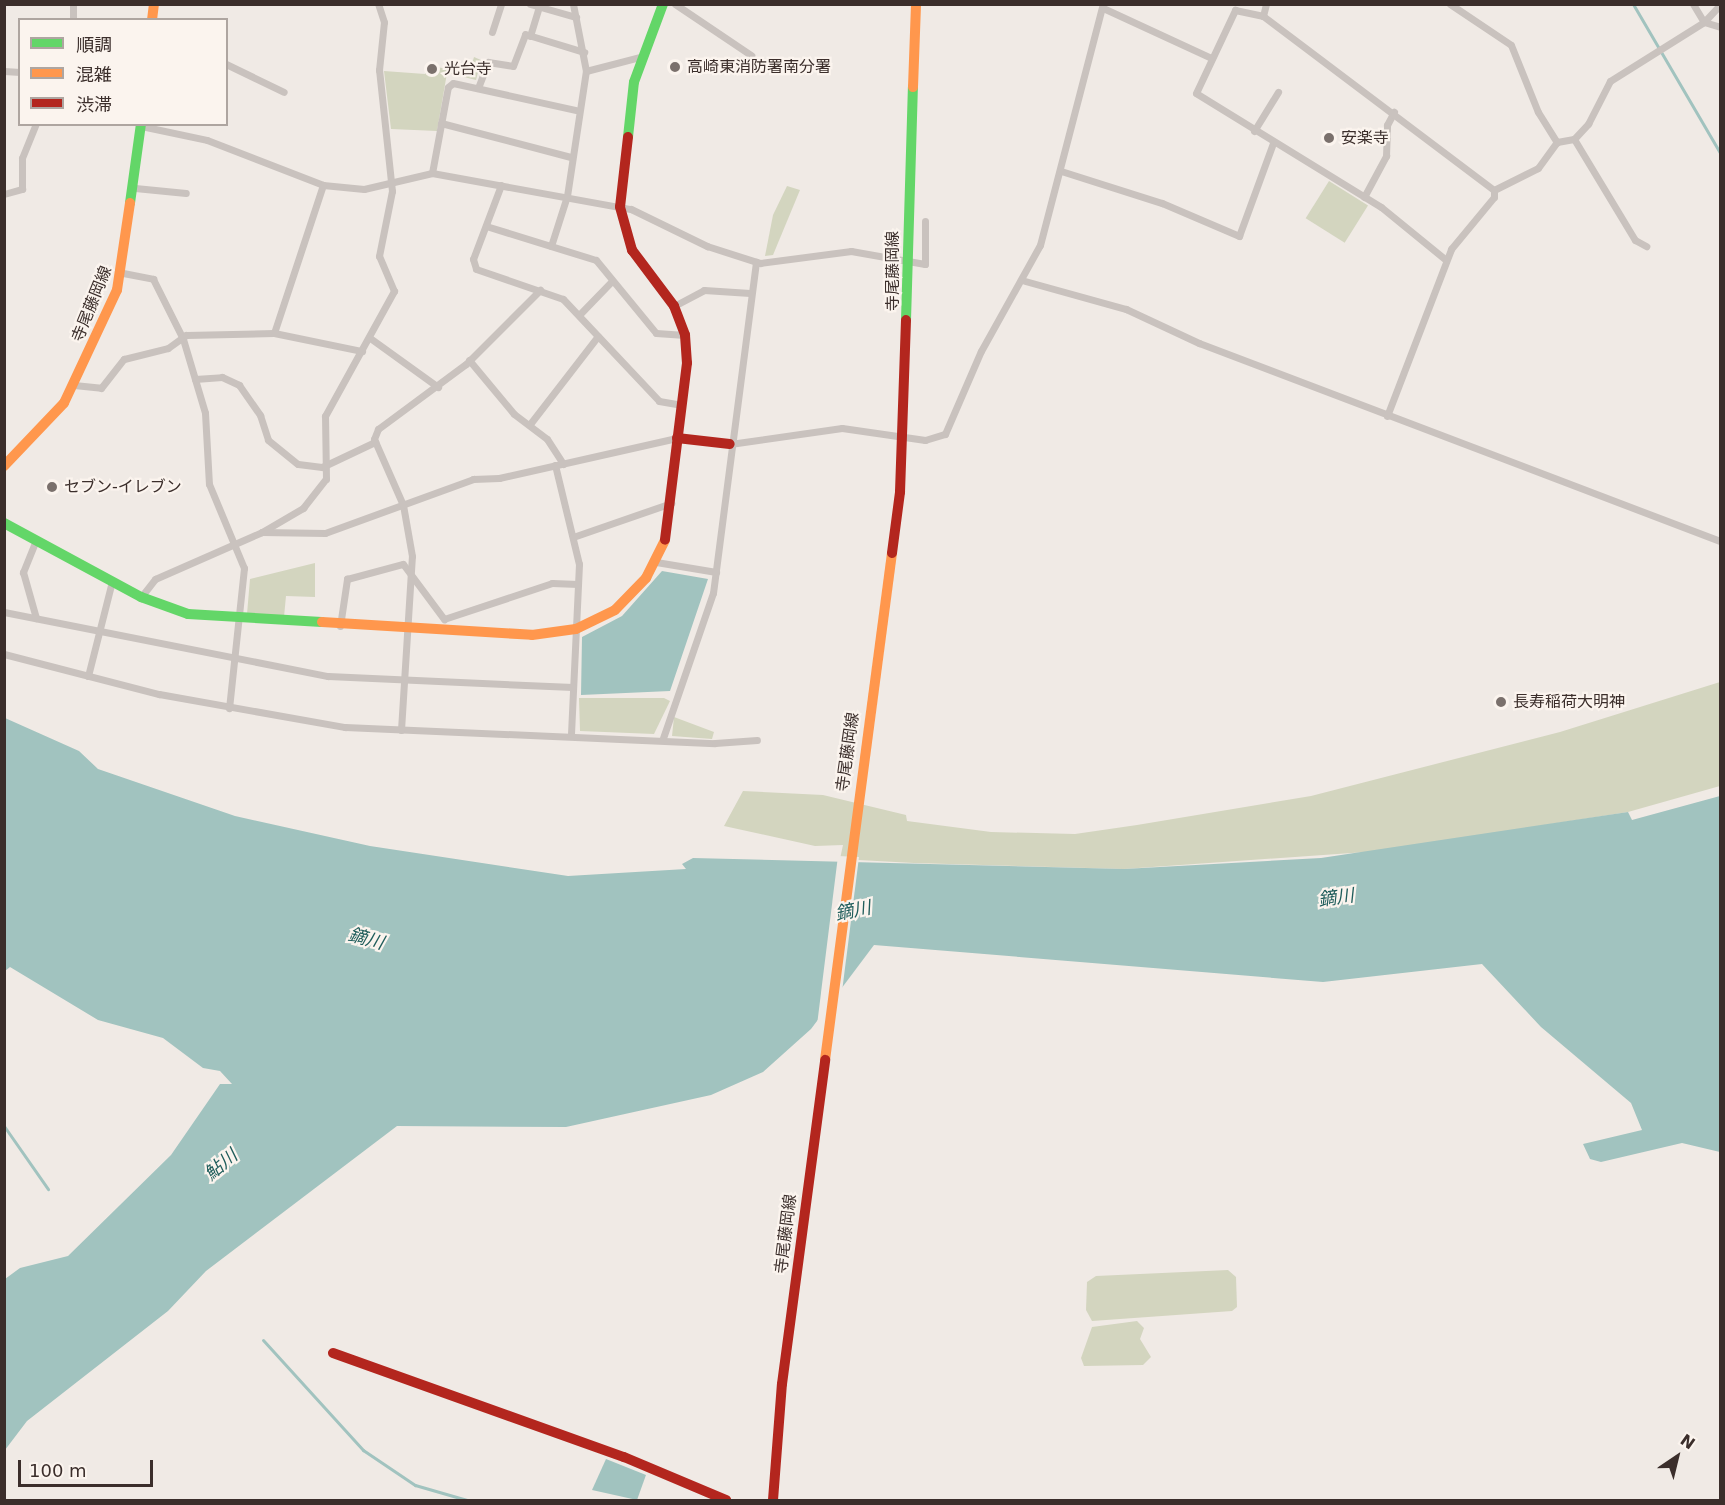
<!DOCTYPE html>
<html>
<head>
<meta charset="utf-8">
<style>
	body { margin:0 }
	#map { position:relative; width:1725px; height:1505px; overflow:hidden; background:#f0eae5; font-family:"DejaVu Sans","Noto Sans JP",sans-serif }
	div>[style] { position:absolute }
	[style*='--x'] { left:calc(var(--x)*1px); top:calc(var(--y)*1px); width:calc(var(--w)*1px); rotate:calc(var(--a)*1deg) }
	.green>* { inset:0; background:#d3d5bf; transform-origin:0 0 }
	.water>* { inset:0; background:#a1c3bf }
	.pier>* { inset:0; background:#f0eae5 }
	.stream>* { height:3px; margin:-1.5px; padding:0 1.5px; transform-origin:1.5px; border-radius:1.5px; background:#a1c3bf }
	.street>* { height:7px; margin:-3.5px; padding:0 3.5px; transform-origin:3.5px; border-radius:3.5px; background:#c9c2be }
	.fast>* { height:10px; margin:-5px; padding:0 5px; transform-origin:5px; border-radius:5px; background:#63d668 }
	.slow>* { height:10px; margin:-5px; padding:0 5px; transform-origin:5px; border-radius:5px; background:#ff974d }
	.jam>* { height:10px; margin:-5px; padding:0 5px; transform-origin:5px; border-radius:5px; background:#b3261e }
	.dots>* { width:16px; height:16px; translate:-50% -50%; box-sizing:border-box; border:3px solid #fbf4ee; border-radius:50% }
	span { translate:-50% -50%; white-space:nowrap; text-align:center; line-height:1.15; -webkit-text-stroke:4.5px #fbf4ee; paint-order:stroke }
	.poi-label { font-size:16px; color:#3b2e2b }
	.left { translate:0 -50%; text-align:left }
	.street-label { font-size:16px; color:#3b2e2b }
	.water-label { font-size:18px; color:#1f5d5b; font-style:italic }
	.frame { position:absolute; inset:0; border:6px solid #3b2e2b; pointer-events:none }
	.legend { position:absolute; left:18px; top:18px; width:210px; height:108px; box-sizing:border-box; background:#fbf4ee; border:2px solid #aea5a0; margin:0; padding:8px 10px; list-style:none; font-size:18px; color:#3b2e2b }
	.legend li { display:flex; align-items:center; gap:12px; height:30px }
	.legend b { width:30px; border:2px solid #aea5a0 }
	.north { position:absolute; left:1647px; top:1427px; width:60px; height:60px; -webkit-text-stroke:4px #fbf4ee; paint-order:stroke; rotate:35deg; font-size:16px; font-weight:700; line-height:24px; text-align:center; color:#3b2e2b }
	.north::after { content:''; display:block; margin:auto; width:21px; height:27px; background:#3b2e2b; clip-path:polygon(50% 0,100% 100%,50% 72%,0 100%) }
	.scale { position:absolute; left:18px; top:1460px; width:135px; height:27px; box-sizing:border-box; border:3px solid #3b2e2b; border-top:0; padding-left:8px; font-size:18px; line-height:21px; white-space:nowrap; color:#3b2e2b; -webkit-text-stroke:4px #fbf4ee; paint-order:stroke }
</style>
</head>
<body>
<div id="map">
	<div class="green">
		<div style="clip-path:polygon(474px 57px,481px 60px,476px 80px,447px 73px,437px 131px,391px 129px,384px 71px,425px 74px,428px 65px,456px 71px,458px 65px,471px 67px)"></div>
		<div style="left:1329px;top:181px;width:46px;height:44px;rotate:32deg"></div>
		<div style="clip-path:polygon(787px 186px,800px 190px,773px 255px,765px 256px,773px 215px)"></div>
		<div style="clip-path:polygon(315px 563px,315px 597px,286px 596px,284px 617px,247px 614px,250px 579px)"></div>
		<div style="clip-path:polygon(1720px 682px,1720px 786px,1628px 812px,1380px 851px,1124px 869px,914px 863px,840px 859px,843px 845px,815px 846px,724px 826px,743px 791px,823px 795px,906px 815px,907px 821px,991px 832px,1075px 834px,1137px 825px,1311px 796px,1560px 732px)"></div>
		<div style="clip-path:polygon(579px 698px,664px 698px,670px 701px,654px 734px,580px 731px)"></div>
		<div style="clip-path:polygon(674px 717px,714px 732px,712px 739px,672px 736px)"></div>
		<div style="clip-path:polygon(1228px 1270px,1236px 1277px,1237px 1307px,1232px 1311px,1092px 1321px,1086px 1310px,1087px 1282px,1096px 1276px)"></div>
		<div style="clip-path:polygon(1137px 1321px,1144px 1328px,1140px 1339px,1151px 1357px,1143px 1365px,1084px 1366px,1081px 1358px,1092px 1327px)"></div>
	</div>
	<div class="water">
		<div style="clip-path:polygon(662px 571px,708px 579px,670px 691px,581px 695px,582px 637px,622px 616px)"></div>
		<div style="clip-path:polygon(5px 718px,79px 751px,98px 769px,235px 816px,370px 846px,568px 876px,686px 869px,682px 864px,693px 858px,1124px 869px,1321px 858px,1628px 812px,1632px 820px,1720px 796px,1720px 1152px,1682px 1143px,1601px 1162px,1590px 1159px,1583px 1144px,1642px 1130px,1631px 1103px,1541px 1027px,1482px 964px,1323px 982px,874px 945px,811px 1029px,763px 1072px,711px 1095px,566px 1127px,397px 1126px,206px 1271px,168px 1311px,27px 1421px,5px 1450px,5px 1279px,20px 1268px,68px 1256px,171px 1155px,220px 1084px,232px 1084px,220px 1071px,203px 1068px,163px 1038px,98px 1020px,10px 967px,5px 971px)"></div>
		<div style="clip-path:polygon(606px 1459px,646px 1475px,637px 1500px,592px 1490px)"></div>
	</div>
	<div class="pier">
		<div style="clip-path:polygon(838px 856px,859px 857px,842px 992px,817px 1025px)"></div>
	</div>
	<div class="stream">
		<div style="--x:1633;--y:4;--w:173;--a:59.7"></div>
		<div style="--x:4;--y:1126;--w:77;--a:55.1"></div>
		<div style="--x:263;--y:1340;--w:149;--a:47.7"></div>
		<div style="--x:363;--y:1450;--w:63;--a:33.9"></div>
		<div style="--x:415;--y:1485;--w:54;--a:16.1"></div>
	</div>
	<div class="street">
		<div style="--x:530;--y:4;--w:48;--a:15.8"></div>
		<div style="--x:675;--y:4;--w:92;--a:33.9"></div>
		<div style="--x:1450;--y:4;--w:73;--a:33.9"></div>
		<div style="--x:1511;--y:45;--w:72;--a:68.1"></div>
		<div style="--x:1538;--y:112;--w:36;--a:58"></div>
		<div style="--x:1693;--y:4;--w:21;--a:59"></div>
		<div style="--x:1704;--y:22;--w:17;--a:17"></div>
		<div style="--x:1103;--y:8;--w:119;--a:24.8"></div>
		<div style="--x:1263;--y:16;--w:12;--a:-76"></div>
		<div style="--x:73;--y:20;--w:16;--a:-90"></div>
		<div style="--x:492;--y:32;--w:29;--a:-72"></div>
		<div style="--x:530;--y:36;--w:30;--a:-73"></div>
		<div style="--x:226;--y:64;--w:64;--a:25.8"></div>
		<div style="--x:4;--y:71;--w:16;--a:4"></div>
		<div style="--x:586;--y:71;--w:56;--a:-14.5"></div>
		<div style="--x:478;--y:88;--w:28;--a:-69"></div>
		<div style="--x:488;--y:62;--w:25;--a:9"></div>
		<div style="--x:513;--y:66;--w:34;--a:-69"></div>
		<div style="--x:525;--y:34;--w:62;--a:17"></div>
		<div style="--x:441;--y:123;--w:134;--a:14.7"></div>
		<div style="--x:141;--y:126;--w:67;--a:12"></div>
		<div style="--x:207;--y:140;--w:124;--a:21.2"></div>
		<div style="--x:323;--y:185;--w:41;--a:5.6"></div>
		<div style="--x:364;--y:189;--w:70;--a:-13.2"></div>
		<div style="--x:432;--y:173;--w:202;--a:10.3"></div>
		<div style="--x:631;--y:209;--w:85;--a:26"></div>
		<div style="--x:707;--y:246;--w:56;--a:17.8"></div>
		<div style="--x:760;--y:263;--w:92;--a:-7.5"></div>
		<div style="--x:851;--y:251;--w:75;--a:10"></div>
		<div style="--x:925;--y:264;--w:43;--a:-90"></div>
		<div style="--x:1254;--y:131;--w:46;--a:-58.4"></div>
		<div style="--x:1574;--y:139;--w:118;--a:58.9"></div>
		<div style="--x:1635;--y:240;--w:13;--a:29"></div>
		<div style="--x:1061;--y:171;--w:106;--a:17.6"></div>
		<div style="--x:1162;--y:203;--w:84;--a:23.2"></div>
		<div style="--x:1239;--y:236;--w:99;--a:-69.9"></div>
		<div style="--x:432;--y:173;--w:87;--a:-79.5"></div>
		<div style="--x:448;--y:87;--w:6;--a:-39"></div>
		<div style="--x:453;--y:83;--w:126;--a:12.4"></div>
		<div style="--x:501;--y:185;--w:79;--a:110.7"></div>
		<div style="--x:473;--y:259;--w:10;--a:73"></div>
		<div style="--x:476;--y:269;--w:92;--a:19"></div>
		<div style="--x:563;--y:299;--w:140;--a:46.7"></div>
		<div style="--x:659;--y:401;--w:22;--a:10"></div>
		<div style="--x:135;--y:188;--w:51;--a:5.6"></div>
		<div style="--x:4;--y:194;--w:19;--a:-16"></div>
		<div style="--x:22;--y:189;--w:31;--a:-90"></div>
		<div style="--x:22;--y:158;--w:37;--a:-68"></div>
		<div style="--x:1364;--y:197;--w:47;--a:-61.8"></div>
		<div style="--x:1386;--y:156;--w:31;--a:-88"></div>
		<div style="--x:1387;--y:125;--w:15;--a:-62"></div>
		<div style="--x:486;--y:226;--w:115;--a:17.2"></div>
		<div style="--x:596;--y:260;--w:94;--a:50.6"></div>
		<div style="--x:656;--y:333;--w:29;--a:4"></div>
		<div style="--x:551;--y:246;--w:52;--a:-72.3"></div>
		<div style="--x:567;--y:196;--w:126;--a:-81.4"></div>
		<div style="--x:586;--y:71;--w:68;--a:-101"></div>
		<div style="--x:1446;--y:260;--w:84;--a:-140.8"></div>
		<div style="--x:1381;--y:207;--w:217;--a:-148.4"></div>
		<div style="--x:1196;--y:93;--w:92;--a:-64.8"></div>
		<div style="--x:1235;--y:10;--w:29;--a:12"></div>
		<div style="--x:1263;--y:16;--w:289;--a:37"></div>
		<div style="--x:1494;--y:190;--w:49;--a:-26.6"></div>
		<div style="--x:1538;--y:168;--w:32;--a:-54"></div>
		<div style="--x:1557;--y:142;--w:17;--a:-10"></div>
		<div style="--x:1574;--y:139;--w:21;--a:-47"></div>
		<div style="--x:1588;--y:124;--w:48;--a:-62.9"></div>
		<div style="--x:1610;--y:81;--w:111;--a:-32.1"></div>
		<div style="--x:1704;--y:22;--w:23;--a:-47"></div>
		<div style="--x:123;--y:273;--w:31;--a:11"></div>
		<div style="--x:153;--y:279;--w:67;--a:63.4"></div>
		<div style="--x:183;--y:339;--w:77;--a:73.4"></div>
		<div style="--x:205;--y:413;--w:71;--a:86.8"></div>
		<div style="--x:209;--y:484;--w:91;--a:67.4"></div>
		<div style="--x:244;--y:568;--w:141;--a:96.1"></div>
		<div style="--x:1025;--y:281;--w:105;--a:15.5"></div>
		<div style="--x:1126;--y:309;--w:81;--a:25"></div>
		<div style="--x:1199;--y:343;--w:557;--a:20.81"></div>
		<div style="--x:674;--y:306;--w:34;--a:-28"></div>
		<div style="--x:704;--y:290;--w:46;--a:3.7"></div>
		<div style="--x:579;--y:315;--w:45;--a:-45.9"></div>
		<div style="--x:274;--y:333;--w:156;--a:-71.7"></div>
		<div style="--x:370;--y:338;--w:84;--a:35.8"></div>
		<div style="--x:469;--y:360;--w:70;--a:50.2"></div>
		<div style="--x:514;--y:414;--w:41;--a:37.1"></div>
		<div style="--x:547;--y:439;--w:30;--a:57"></div>
		<div style="--x:195;--y:379;--w:27;--a:-4"></div>
		<div style="--x:222;--y:377;--w:19;--a:25"></div>
		<div style="--x:239;--y:385;--w:37;--a:55"></div>
		<div style="--x:260;--y:415;--w:26;--a:72"></div>
		<div style="--x:268;--y:440;--w:38;--a:39"></div>
		<div style="--x:298;--y:464;--w:24;--a:7"></div>
		<div style="--x:322;--y:467;--w:59;--a:-25.3"></div>
		<div style="--x:74;--y:385;--w:27;--a:6"></div>
		<div style="--x:101;--y:388;--w:37;--a:-52"></div>
		<div style="--x:124;--y:359;--w:45;--a:-14"></div>
		<div style="--x:168;--y:348;--w:22;--a:-36"></div>
		<div style="--x:186;--y:335;--w:88;--a:-1.3"></div>
		<div style="--x:274;--y:333;--w:90;--a:11.6"></div>
		<div style="--x:1387;--y:416;--w:179;--a:-69"></div>
		<div style="--x:1451;--y:249;--w:67;--a:-50.4"></div>
		<div style="--x:1494;--y:197;--w:7;--a:-90"></div>
		<div style="--x:530;--y:424;--w:111;--a:-52.3"></div>
		<div style="--x:730;--y:444;--w:113;--a:-8.1"></div>
		<div style="--x:842;--y:428;--w:84;--a:8.2"></div>
		<div style="--x:925;--y:440;--w:21;--a:-17"></div>
		<div style="--x:945;--y:434;--w:90;--a:-66.6"></div>
		<div style="--x:981;--y:351;--w:121;--a:-60.9"></div>
		<div style="--x:1040;--y:245;--w:249;--a:-75.4"></div>
		<div style="--x:555;--y:465;--w:102;--a:76.4"></div>
		<div style="--x:579;--y:564;--w:172;--a:92.7"></div>
		<div style="--x:262;--y:532;--w:48;--a:-30.3"></div>
		<div style="--x:303;--y:508;--w:37;--a:-52"></div>
		<div style="--x:326;--y:479;--w:63;--a:-90.9"></div>
		<div style="--x:325;--y:416;--w:143;--a:-61.1"></div>
		<div style="--x:394;--y:291;--w:38;--a:-113"></div>
		<div style="--x:379;--y:256;--w:66;--a:-78.7"></div>
		<div style="--x:392;--y:191;--w:122;--a:-96.1"></div>
		<div style="--x:379;--y:70;--w:48;--a:-84.1"></div>
		<div style="--x:384;--y:22;--w:19;--a:-108"></div>
		<div style="--x:573;--y:537;--w:104;--a:-19.1"></div>
		<div style="--x:36;--y:540;--w:35;--a:112"></div>
		<div style="--x:23;--y:572;--w:48;--a:74.2"></div>
		<div style="--x:656;--y:562;--w:61;--a:9.5"></div>
		<div style="--x:141;--y:597;--w:23;--a:-52"></div>
		<div style="--x:155;--y:579;--w:117;--a:-23.7"></div>
		<div style="--x:262;--y:532;--w:63;--a:0.9"></div>
		<div style="--x:325;--y:533;--w:158;--a:-20"></div>
		<div style="--x:473;--y:479;--w:26;--a:-2"></div>
		<div style="--x:499;--y:478;--w:182;--a:-12.7"></div>
		<div style="--x:4;--y:612;--w:330;--a:11.2"></div>
		<div style="--x:328;--y:676;--w:245;--a:2.6"></div>
		<div style="--x:340;--y:626;--w:48;--a:-81.5"></div>
		<div style="--x:347;--y:579;--w:58;--a:-15"></div>
		<div style="--x:403;--y:564;--w:69;--a:53.3"></div>
		<div style="--x:444;--y:619;--w:114;--a:-18.4"></div>
		<div style="--x:552;--y:583;--w:26;--a:2"></div>
		<div style="--x:4;--y:654;--w:160;--a:14.5"></div>
		<div style="--x:159;--y:694;--w:189;--a:10.1"></div>
		<div style="--x:345;--y:727;--w:370;--a:2.5"></div>
		<div style="--x:715;--y:743;--w:42;--a:-4.1"></div>
		<div style="--x:88;--y:676;--w:98;--a:-75.8"></div>
		<div style="--x:401;--y:730;--w:174;--a:-86.4"></div>
		<div style="--x:412;--y:556;--w:52;--a:-100"></div>
		<div style="--x:403;--y:505;--w:72;--a:-113.7"></div>
		<div style="--x:374;--y:439;--w:11;--a:-68"></div>
		<div style="--x:378;--y:429;--w:109;--a:-36.5"></div>
		<div style="--x:466;--y:364;--w:105;--a:-45"></div>
		<div style="--x:663;--y:738;--w:153;--a:-71"></div>
		<div style="--x:713;--y:593;--w:334;--a:-82.6"></div>
	</div>
	<div class="fast">
		<div style="--x:628;--y:137;--w:55;--a:-83.8"></div>
		<div style="--x:634;--y:82;--w:83;--a:-69.6"></div>
		<div style="--x:130;--y:203;--w:80;--a:-82.1"></div>
		<div style="--x:906;--y:320;--w:233;--a:-88.3"></div>
		<div style="--x:4;--y:523;--w:156;--a:28.4"></div>
		<div style="--x:141;--y:597;--w:50;--a:19.9"></div>
		<div style="--x:188;--y:614;--w:134;--a:3.4"></div>
	</div>
	<div class="slow">
		<div style="--x:152;--y:20;--w:16;--a:-83"></div>
		<div style="--x:913;--y:87;--w:83;--a:-87.9"></div>
		<div style="--x:4;--y:466;--w:87;--a:-46.4"></div>
		<div style="--x:64;--y:403;--w:125;--a:-64.9"></div>
		<div style="--x:117;--y:290;--w:88;--a:-81.5"></div>
		<div style="--x:322;--y:622;--w:210;--a:3.5"></div>
		<div style="--x:532;--y:635;--w:44;--a:-7.8"></div>
		<div style="--x:576;--y:629;--w:43;--a:-26"></div>
		<div style="--x:615;--y:610;--w:45;--a:-45.9"></div>
		<div style="--x:646;--y:578;--w:42;--a:-63.4"></div>
		<div style="--x:825;--y:1060;--w:511;--a:-82.47"></div>
	</div>
	<div class="jam">
		<div style="--x:628;--y:137;--w:70;--a:96.5"></div>
		<div style="--x:620;--y:207;--w:45;--a:74.4"></div>
		<div style="--x:632;--y:250;--w:70;--a:53.1"></div>
		<div style="--x:674;--y:306;--w:31;--a:69"></div>
		<div style="--x:685;--y:335;--w:28;--a:86"></div>
		<div style="--x:687;--y:363;--w:178;--a:97.1"></div>
		<div style="--x:677;--y:438;--w:53;--a:6.5"></div>
		<div style="--x:892;--y:553;--w:62;--a:-82.5"></div>
		<div style="--x:900;--y:492;--w:172;--a:-88"></div>
		<div style="--x:333;--y:1353;--w:309;--a:19.7"></div>
		<div style="--x:624;--y:1457;--w:111;--a:22.9"></div>
		<div style="--x:773;--y:1500;--w:116;--a:-85.6"></div>
		<div style="--x:782;--y:1384;--w:327;--a:-82.4"></div>
	</div>
	<div class="dots">
		<div style="left:675px;top:67px;background:#7a706c"></div>
		<div style="left:432px;top:69px;background:#7a706c"></div>
		<div style="left:1329px;top:138px;background:#7a706c"></div>
		<div style="left:52px;top:487px;background:#7a706c"></div>
		<div style="left:1501px;top:702px;background:#7a706c"></div>
	</div>
	<div class="poi-label">
		<span class="left" style="left:687px;top:67px">高崎東消防署南分署</span>
		<span class="left" style="left:444px;top:69px">光台寺</span>
		<span class="left" style="left:1341px;top:138px">安楽寺</span>
		<span class="left" style="left:64px;top:487px">セブン-イレブン</span>
		<span class="left" style="left:1513px;top:702px">長寿稲荷大明神</span>
	</div>
	<div class="street-label">
		<span style="left:893px;top:271px;rotate:-90deg">寺尾藤岡線</span>
		<span style="left:92px;top:304px;rotate:-68deg">寺尾藤岡線</span>
		<span style="left:848px;top:752px;rotate:-82deg">寺尾藤岡線</span>
		<span style="left:786px;top:1234px;rotate:-83deg">寺尾藤岡線</span>
	</div>
	<div class="water-label">
		<span style="left:1336px;top:898px;rotate:-8deg">鏑川</span>
		<span style="left:853px;top:911px;rotate:-11deg">鏑川</span>
		<span style="left:366px;top:939px;rotate:15deg">鏑川</span>
		<span style="left:221px;top:1165px;rotate:-40deg">鮎川</span>
	</div>
	<div class="frame"></div>
	<ul class="legend">
	<li><b style="height:8px;background:#63d668"></b>順調</li>
	<li><b style="height:8px;background:#ff974d"></b>混雑</li>
	<li><b style="height:8px;background:#b3261e"></b>渋滞</li>
	</ul>
	<div class="north">N</div>
	<div class="scale">100 m</div>
</div>
</body>
</html>
